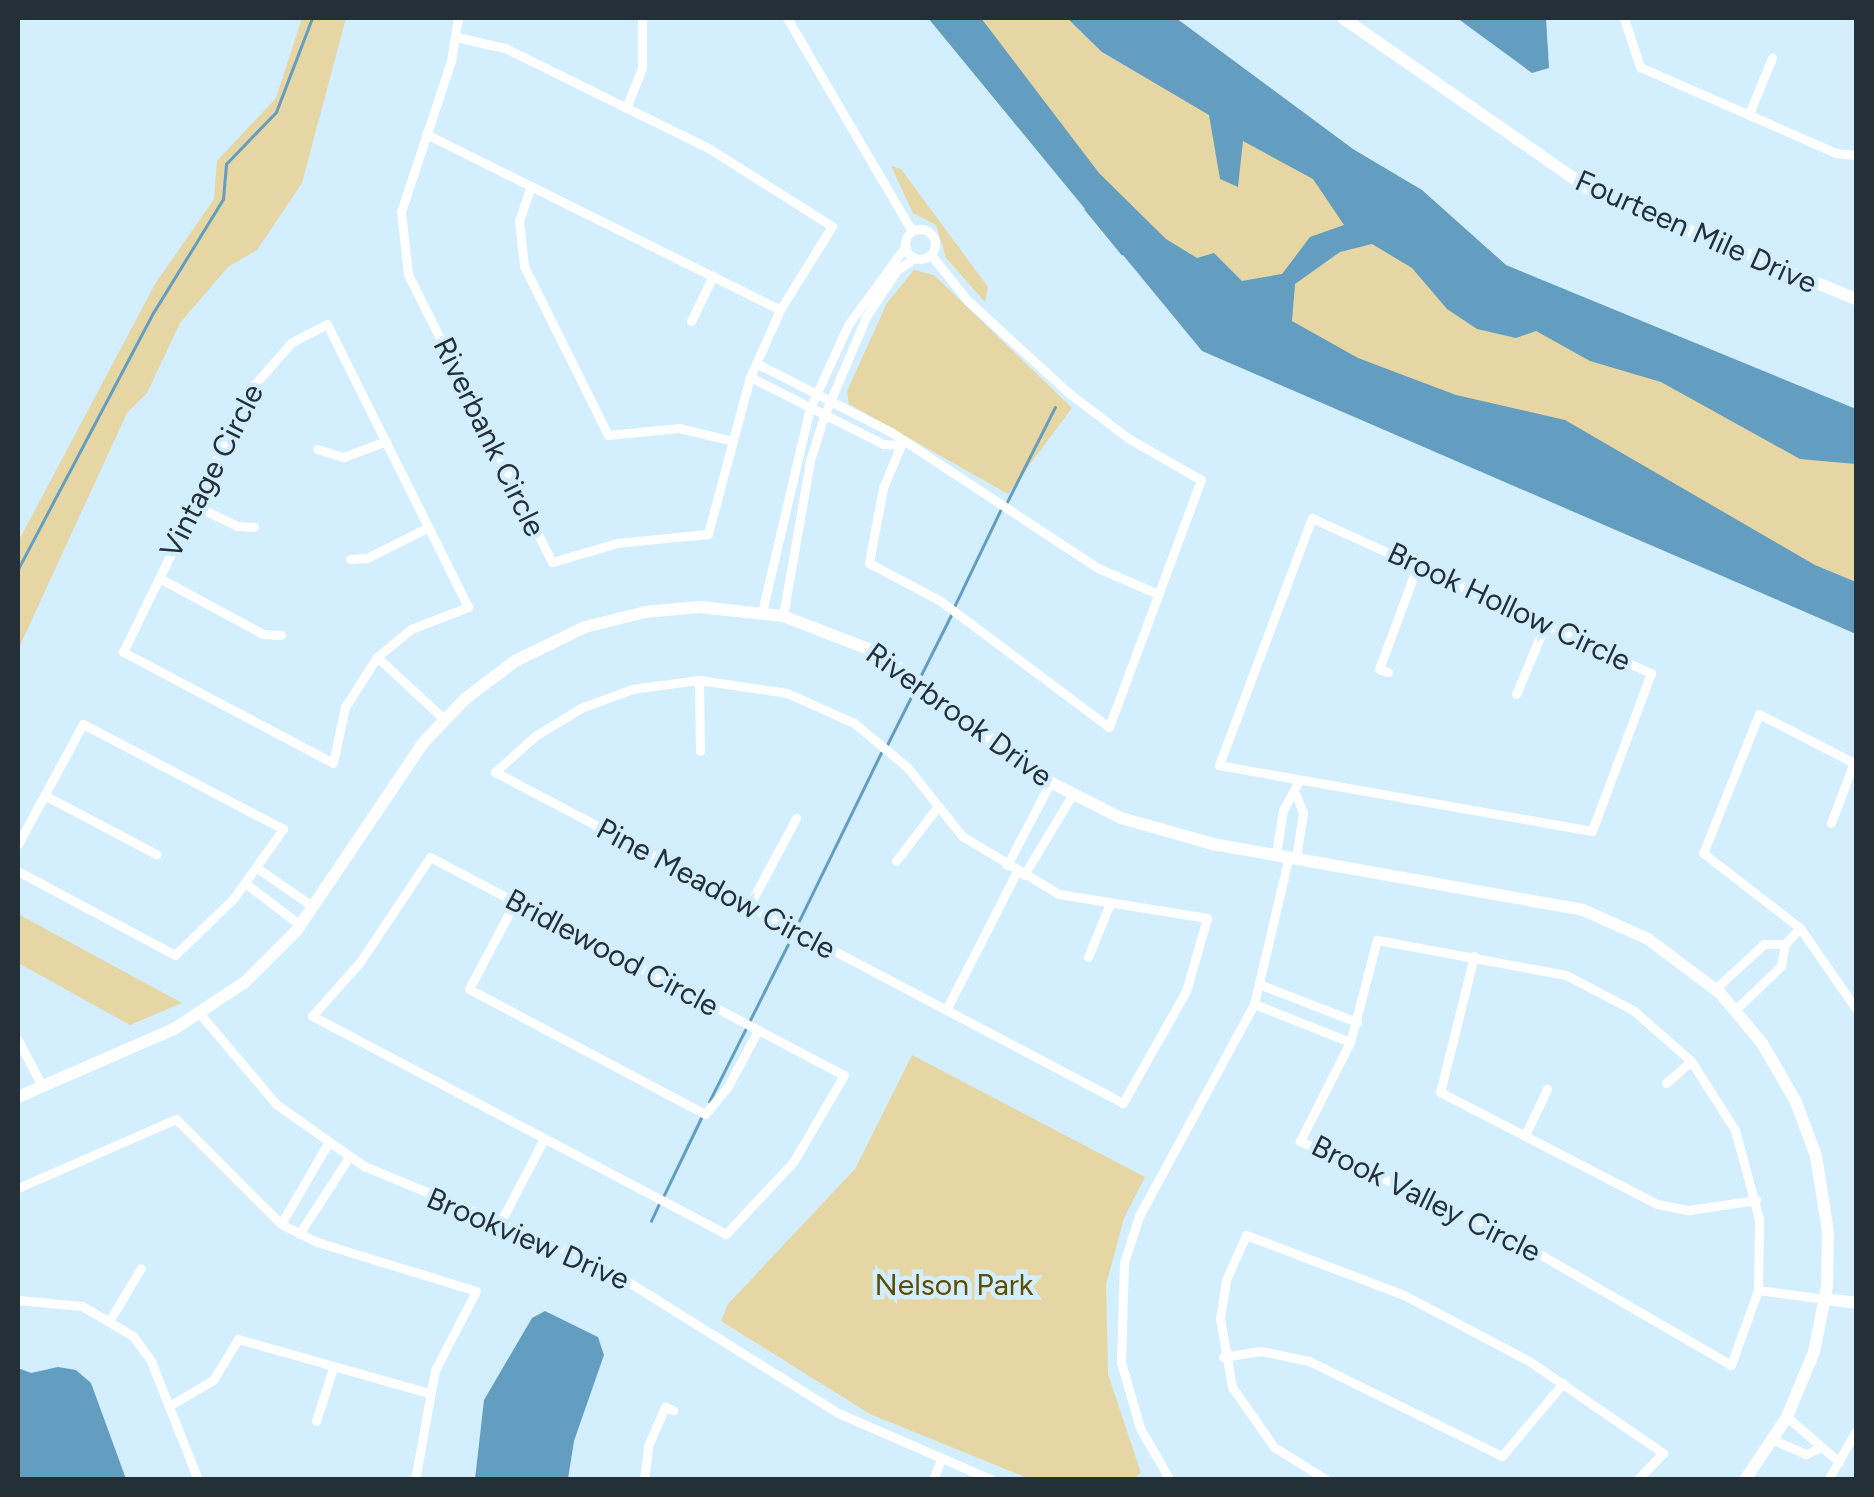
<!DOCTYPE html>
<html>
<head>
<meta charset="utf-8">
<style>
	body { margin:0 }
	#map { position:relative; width:1874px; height:1497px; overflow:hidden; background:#d2eeff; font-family:Figtree,sans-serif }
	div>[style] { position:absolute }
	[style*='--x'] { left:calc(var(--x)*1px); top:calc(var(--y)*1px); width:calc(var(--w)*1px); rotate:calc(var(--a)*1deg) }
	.green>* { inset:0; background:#e5d6a4 }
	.water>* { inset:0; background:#639ec0 }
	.stream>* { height:2.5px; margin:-1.25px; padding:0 1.25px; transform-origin:1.25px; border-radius:1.25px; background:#639ec0 }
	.street>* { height:9px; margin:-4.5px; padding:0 4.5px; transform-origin:4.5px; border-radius:4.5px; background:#fff }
	.street>.ring { margin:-4.5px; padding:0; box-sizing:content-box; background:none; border:9px solid #fff; border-radius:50% }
	.secondary>* { height:12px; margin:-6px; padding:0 6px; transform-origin:6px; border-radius:6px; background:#fff }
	span { translate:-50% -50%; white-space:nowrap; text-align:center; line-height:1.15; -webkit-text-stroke:9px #d2eeff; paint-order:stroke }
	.street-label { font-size:30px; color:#233038 }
	.park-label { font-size:30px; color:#5e4c00 }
	.frame { position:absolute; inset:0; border:20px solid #233038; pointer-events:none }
</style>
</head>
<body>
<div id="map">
	<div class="green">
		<div style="clip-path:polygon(302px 18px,346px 18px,302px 183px,257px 250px,228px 267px,180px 323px,147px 393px,127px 413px,18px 650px,18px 542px,155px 284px,214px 199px,217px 161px,276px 98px)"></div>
		<div style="clip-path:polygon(970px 18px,1092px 18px,1324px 174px,1856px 459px,1856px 595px,1300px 345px,1158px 251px)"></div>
		<div style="clip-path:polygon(891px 166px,901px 169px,988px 287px,985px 302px,946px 258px,936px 225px,913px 213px)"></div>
		<div style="clip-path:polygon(914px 270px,934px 275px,1072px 408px,1008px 494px,849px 404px,847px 391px,887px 303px)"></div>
		<div style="clip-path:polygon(18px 914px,182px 1003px,130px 1025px,18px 963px)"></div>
		<div style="clip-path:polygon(912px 1055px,1145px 1177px,1124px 1218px,1106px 1285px,1108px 1374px,1141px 1473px,1133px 1479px,1030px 1479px,870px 1414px,721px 1321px,728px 1304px,855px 1169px)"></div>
	</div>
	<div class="water">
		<div style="clip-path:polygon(928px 18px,981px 18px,1099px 173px,1166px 239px,1197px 258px,1214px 253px,1242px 281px,1282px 274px,1310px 237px,1344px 225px,1313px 179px,1243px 141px,1238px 187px,1220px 179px,1209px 115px,1102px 52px,1067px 18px,1176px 18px,1353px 149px,1422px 190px,1506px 265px,1856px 409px,1856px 464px,1800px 459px,1661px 382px,1590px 361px,1536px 331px,1516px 338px,1477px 329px,1447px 309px,1412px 268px,1372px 244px,1340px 252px,1295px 284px,1292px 321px,1358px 358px,1456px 395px,1565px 420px,1815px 565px,1856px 582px,1856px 634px,1202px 351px)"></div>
		<div style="clip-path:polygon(1457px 18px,1546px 18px,1549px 68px,1532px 73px)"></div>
		<div style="clip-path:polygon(545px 1311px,598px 1337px,604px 1355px,574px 1441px,568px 1479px,475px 1479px,484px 1400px,532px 1318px)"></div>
		<div style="clip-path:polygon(58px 1367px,76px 1370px,91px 1383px,126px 1479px,18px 1479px,18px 1368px,31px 1373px)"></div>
	</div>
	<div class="stream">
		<div style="--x:1086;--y:209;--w:57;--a:50.7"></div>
		<div style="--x:1007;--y:502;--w:106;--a:-63.2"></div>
		<div style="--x:18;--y:569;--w:289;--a:-62.2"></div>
		<div style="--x:153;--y:313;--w:134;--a:-58.4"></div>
		<div style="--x:223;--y:199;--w:35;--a:-85"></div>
		<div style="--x:226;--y:164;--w:72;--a:-46.1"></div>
		<div style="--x:276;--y:112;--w:101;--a:-69"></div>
		<div style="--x:954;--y:607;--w:111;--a:-64.4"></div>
		<div style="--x:919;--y:679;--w:72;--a:-63.4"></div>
		<div style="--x:886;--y:747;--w:67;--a:-63.4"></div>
		<div style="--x:797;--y:925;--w:191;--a:-64"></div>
		<div style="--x:709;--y:1102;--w:190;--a:-63.4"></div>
		<div style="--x:663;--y:1197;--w:92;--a:-64.3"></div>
		<div style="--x:651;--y:1221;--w:19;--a:-65"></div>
	</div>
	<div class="street">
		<div style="--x:787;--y:18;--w:247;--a:59.6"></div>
		<div style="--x:1624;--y:18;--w:52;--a:71.9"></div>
		<div style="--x:1640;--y:67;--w:214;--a:23.7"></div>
		<div style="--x:1836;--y:153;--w:20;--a:6"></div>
		<div style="--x:456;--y:37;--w:50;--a:12.7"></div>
		<div style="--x:505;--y:48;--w:229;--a:26.2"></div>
		<div style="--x:710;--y:149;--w:144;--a:32.3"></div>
		<div style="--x:832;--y:226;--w:99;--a:121.8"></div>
		<div style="--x:780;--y:310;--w:73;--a:114.1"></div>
		<div style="--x:750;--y:377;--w:163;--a:105"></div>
		<div style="--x:708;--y:534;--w:91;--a:174.4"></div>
		<div style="--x:617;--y:543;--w:68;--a:163.7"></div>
		<div style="--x:552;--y:562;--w:322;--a:-116.6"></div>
		<div style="--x:408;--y:274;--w:62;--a:-96.4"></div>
		<div style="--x:401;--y:212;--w:159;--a:-71.7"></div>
		<div style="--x:451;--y:61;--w:44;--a:-80.8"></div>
		<div style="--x:626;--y:108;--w:43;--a:-68.2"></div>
		<div style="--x:642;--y:68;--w:50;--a:-90"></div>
		<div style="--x:1749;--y:114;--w:61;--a:-67.7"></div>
		<div style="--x:426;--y:134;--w:395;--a:26.4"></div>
		<div style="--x:531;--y:186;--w:36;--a:109"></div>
		<div style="--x:519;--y:220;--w:46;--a:83.8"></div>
		<div style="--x:524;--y:266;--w:189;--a:63.6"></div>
		<div style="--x:608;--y:435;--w:71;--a:-5.6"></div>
		<div style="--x:679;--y:428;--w:51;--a:13.5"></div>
		<div class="ring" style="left:905px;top:229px;width:21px;height:21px"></div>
		<div style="--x:691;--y:321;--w:50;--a:-63.9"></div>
		<div style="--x:327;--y:324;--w:316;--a:63.5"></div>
		<div style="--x:468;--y:607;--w:61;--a:158.9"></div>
		<div style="--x:411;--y:629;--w:44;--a:140.5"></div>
		<div style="--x:377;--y:657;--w:59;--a:122.6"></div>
		<div style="--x:345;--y:707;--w:57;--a:102.1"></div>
		<div style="--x:333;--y:763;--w:238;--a:-152.1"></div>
		<div style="--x:123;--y:652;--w:296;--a:-64"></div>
		<div style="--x:253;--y:386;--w:59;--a:-48.4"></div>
		<div style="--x:292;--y:342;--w:39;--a:-27"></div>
		<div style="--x:756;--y:363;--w:152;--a:27.1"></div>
		<div style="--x:891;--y:432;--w:248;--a:33.3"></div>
		<div style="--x:1098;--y:568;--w:65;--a:23.4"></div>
		<div style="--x:750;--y:377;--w:149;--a:26.7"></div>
		<div style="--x:883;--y:444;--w:18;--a:3"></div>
		<div style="--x:901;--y:445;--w:47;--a:112.7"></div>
		<div style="--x:883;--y:488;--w:76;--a:100.6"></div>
		<div style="--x:869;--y:563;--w:79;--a:27.9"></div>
		<div style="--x:939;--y:600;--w:212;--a:36.8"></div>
		<div style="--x:1109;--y:727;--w:264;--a:-69.6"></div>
		<div style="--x:1201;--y:480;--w:84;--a:-150.1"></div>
		<div style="--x:1128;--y:438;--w:73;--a:-142.8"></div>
		<div style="--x:1070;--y:394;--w:138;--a:-137.6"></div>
		<div style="--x:968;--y:301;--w:59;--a:-128.8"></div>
		<div style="--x:317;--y:449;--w:28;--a:17"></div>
		<div style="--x:344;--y:457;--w:45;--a:-20.9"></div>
		<div style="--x:194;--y:505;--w:48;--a:26"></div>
		<div style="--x:237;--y:526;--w:17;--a:3"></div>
		<div style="--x:1312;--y:518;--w:373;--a:24.6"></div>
		<div style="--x:1651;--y:673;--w:169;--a:110.5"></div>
		<div style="--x:1592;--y:831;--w:379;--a:-170"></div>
		<div style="--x:1219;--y:765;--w:264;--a:-69.4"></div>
		<div style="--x:350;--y:559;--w:17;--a:-3"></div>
		<div style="--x:367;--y:558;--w:69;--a:-26.6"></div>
		<div style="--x:159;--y:578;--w:118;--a:28.3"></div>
		<div style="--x:263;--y:634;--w:18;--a:3"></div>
		<div style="--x:762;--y:612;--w:210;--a:-76.8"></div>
		<div style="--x:810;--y:408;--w:91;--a:-65.4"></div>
		<div style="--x:848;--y:325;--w:97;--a:-53.8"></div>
		<div style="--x:783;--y:616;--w:157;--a:-80.1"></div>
		<div style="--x:810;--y:461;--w:47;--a:-72.7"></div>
		<div style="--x:824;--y:416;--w:108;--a:-67"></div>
		<div style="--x:866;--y:317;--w:56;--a:-56.6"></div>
		<div style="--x:897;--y:270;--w:21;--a:-35"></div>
		<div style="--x:377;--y:657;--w:91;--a:42.8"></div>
		<div style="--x:1388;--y:672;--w:9;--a:-162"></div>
		<div style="--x:1379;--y:669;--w:112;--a:-69.6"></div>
		<div style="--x:699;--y:680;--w:89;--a:8.4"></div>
		<div style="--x:787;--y:693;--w:73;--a:24.1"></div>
		<div style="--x:854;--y:723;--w:69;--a:39.7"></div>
		<div style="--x:907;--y:767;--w:88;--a:51.4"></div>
		<div style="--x:962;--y:836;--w:113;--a:30.9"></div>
		<div style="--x:1059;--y:894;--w:150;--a:9.2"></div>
		<div style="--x:1207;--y:918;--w:76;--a:106"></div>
		<div style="--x:1186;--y:991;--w:129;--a:119.4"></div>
		<div style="--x:1123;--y:1103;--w:710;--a:-152.21"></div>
		<div style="--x:495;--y:772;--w:54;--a:-42"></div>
		<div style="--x:535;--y:736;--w:54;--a:-31.3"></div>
		<div style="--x:581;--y:708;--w:54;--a:-20.4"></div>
		<div style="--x:632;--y:689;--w:68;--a:-7.7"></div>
		<div style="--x:699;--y:680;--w:71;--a:89.2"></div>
		<div style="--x:1516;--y:694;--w:77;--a:-67.1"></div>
		<div style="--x:1856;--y:764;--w:109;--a:-152.7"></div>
		<div style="--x:1759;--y:714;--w:150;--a:111.9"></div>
		<div style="--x:1703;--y:853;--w:123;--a:37.7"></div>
		<div style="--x:1800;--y:928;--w:98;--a:55.3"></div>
		<div style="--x:44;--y:795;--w:127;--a:27.8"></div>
		<div style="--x:1831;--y:823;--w:65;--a:-69.3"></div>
		<div style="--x:18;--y:844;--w:136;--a:-61.6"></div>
		<div style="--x:83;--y:724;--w:226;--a:27.7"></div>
		<div style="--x:283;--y:829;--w:86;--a:125.5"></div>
		<div style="--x:233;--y:899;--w:81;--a:136"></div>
		<div style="--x:175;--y:955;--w:178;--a:-151.9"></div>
		<div style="--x:1276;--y:854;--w:45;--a:-81"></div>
		<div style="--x:1283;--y:810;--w:35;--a:-61"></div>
		<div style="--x:430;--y:857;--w:468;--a:27.8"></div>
		<div style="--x:844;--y:1075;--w:99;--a:120.2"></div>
		<div style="--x:794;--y:1161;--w:100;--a:133"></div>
		<div style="--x:726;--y:1234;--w:468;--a:-152.2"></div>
		<div style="--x:312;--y:1016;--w:72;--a:-48.4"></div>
		<div style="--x:360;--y:962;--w:126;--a:-56.3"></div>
		<div style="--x:1296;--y:858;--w:46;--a:-81.2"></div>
		<div style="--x:1303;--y:813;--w:19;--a:-111"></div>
		<div style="--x:896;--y:861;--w:69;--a:-52.6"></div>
		<div style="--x:1007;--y:865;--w:93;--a:-62.3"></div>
		<div style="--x:257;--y:868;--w:67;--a:34.6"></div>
		<div style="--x:1024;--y:875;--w:93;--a:-59"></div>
		<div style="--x:245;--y:883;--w:69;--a:37.4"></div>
		<div style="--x:515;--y:902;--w:98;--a:117.9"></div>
		<div style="--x:469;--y:989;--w:267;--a:27.9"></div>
		<div style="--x:705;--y:1114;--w:34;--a:-50"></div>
		<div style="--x:727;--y:1088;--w:66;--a:-61.9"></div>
		<div style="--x:749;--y:906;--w:100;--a:-61.9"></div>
		<div style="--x:1377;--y:940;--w:192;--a:10.5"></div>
		<div style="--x:1566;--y:975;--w:76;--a:27.6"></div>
		<div style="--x:1633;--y:1010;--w:77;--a:41.3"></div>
		<div style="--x:1691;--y:1061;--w:82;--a:57.5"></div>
		<div style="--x:1735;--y:1130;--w:92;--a:74.9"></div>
		<div style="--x:1759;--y:1219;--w:71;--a:90.8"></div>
		<div style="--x:1758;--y:1290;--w:80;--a:109.8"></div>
		<div style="--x:1731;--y:1365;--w:273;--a:-149.9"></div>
		<div style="--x:1495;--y:1228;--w:214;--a:-156"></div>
		<div style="--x:1300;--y:1141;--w:111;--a:-63.2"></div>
		<div style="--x:1350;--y:1042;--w:106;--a:-75.2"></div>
		<div style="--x:1474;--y:956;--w:140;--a:104"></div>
		<div style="--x:1440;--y:1092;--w:244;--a:27.3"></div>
		<div style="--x:1657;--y:1204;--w:33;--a:11"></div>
		<div style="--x:1689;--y:1210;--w:68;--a:-8.5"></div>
		<div style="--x:1088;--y:957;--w:58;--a:-67.8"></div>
		<div style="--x:1261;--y:985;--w:103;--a:21.1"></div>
		<div style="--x:1715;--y:989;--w:67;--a:-42.6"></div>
		<div style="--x:1764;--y:944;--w:21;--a:0"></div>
		<div style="--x:1254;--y:1004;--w:103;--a:21.6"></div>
		<div style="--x:946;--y:1010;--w:156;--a:-62.9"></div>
		<div style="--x:1735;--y:1010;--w:64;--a:-43.7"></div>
		<div style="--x:1781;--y:966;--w:22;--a:-80"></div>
		<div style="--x:1785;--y:944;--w:22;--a:-47"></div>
		<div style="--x:200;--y:1014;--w:118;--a:49.8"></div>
		<div style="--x:276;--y:1104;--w:108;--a:35.2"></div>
		<div style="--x:364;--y:1166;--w:253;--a:22.5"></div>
		<div style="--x:598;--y:1263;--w:283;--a:32"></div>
		<div style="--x:838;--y:1413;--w:168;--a:23.5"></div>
		<div style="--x:18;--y:1040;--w:52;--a:62.4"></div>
		<div style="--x:1666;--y:1083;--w:33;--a:-41"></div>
		<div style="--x:1526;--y:1133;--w:49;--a:-64.5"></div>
		<div style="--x:18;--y:1188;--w:172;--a:-23.6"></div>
		<div style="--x:176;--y:1119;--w:148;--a:45"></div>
		<div style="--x:281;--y:1224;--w:40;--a:26.6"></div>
		<div style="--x:317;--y:1242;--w:166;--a:17.1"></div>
		<div style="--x:476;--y:1291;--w:89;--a:117.4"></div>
		<div style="--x:435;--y:1370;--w:112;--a:100.3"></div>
		<div style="--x:500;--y:1223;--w:95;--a:-62.4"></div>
		<div style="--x:281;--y:1224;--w:91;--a:-59.8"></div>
		<div style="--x:299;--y:1234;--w:92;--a:-57"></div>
		<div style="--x:1758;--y:1290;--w:68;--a:7.7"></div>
		<div style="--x:18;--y:1300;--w:64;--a:5.4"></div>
		<div style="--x:82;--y:1306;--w:59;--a:30.5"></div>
		<div style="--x:133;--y:1336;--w:31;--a:54"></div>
		<div style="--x:151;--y:1361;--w:128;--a:68.4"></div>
		<div style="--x:111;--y:1318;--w:58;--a:-59"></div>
		<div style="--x:1223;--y:1357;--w:38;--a:-9"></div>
		<div style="--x:1261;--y:1351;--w:49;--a:11.8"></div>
		<div style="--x:1309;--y:1361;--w:215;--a:26.2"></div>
		<div style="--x:1502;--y:1456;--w:95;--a:-50.1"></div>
		<div style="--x:169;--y:1406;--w:51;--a:-30.6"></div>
		<div style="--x:213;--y:1380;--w:48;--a:-58.6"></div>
		<div style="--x:238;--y:1339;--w:198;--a:15.8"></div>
		<div style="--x:1787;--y:1417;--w:69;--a:40.9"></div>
		<div style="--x:316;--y:1421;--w:56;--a:-72.2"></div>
		<div style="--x:1774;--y:1440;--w:35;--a:24"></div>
		<div style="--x:1806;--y:1454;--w:12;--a:-24"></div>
		<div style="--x:644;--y:1480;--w:34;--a:-83"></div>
		<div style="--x:648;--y:1446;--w:43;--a:-66.4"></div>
		<div style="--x:665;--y:1407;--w:9;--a:21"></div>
		<div style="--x:933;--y:1480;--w:22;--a:-69"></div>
		<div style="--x:1170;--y:1480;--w:60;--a:-120"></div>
		<div style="--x:1140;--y:1428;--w:69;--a:-106.1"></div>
		<div style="--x:1121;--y:1362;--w:99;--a:-88.3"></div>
		<div style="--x:1124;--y:1263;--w:49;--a:-72.3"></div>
		<div style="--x:1139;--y:1216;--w:241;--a:-61.5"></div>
		<div style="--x:1254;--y:1004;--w:152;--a:-76.7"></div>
		<div style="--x:1327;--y:1480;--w:62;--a:-148.1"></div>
		<div style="--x:1274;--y:1447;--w:73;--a:-125"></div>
		<div style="--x:1232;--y:1387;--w:70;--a:-99.9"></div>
		<div style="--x:1220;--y:1318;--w:38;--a:-81"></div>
		<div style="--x:1226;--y:1280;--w:49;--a:-66"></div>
		<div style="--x:1246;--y:1235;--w:169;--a:20.8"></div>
		<div style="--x:1404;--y:1295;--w:141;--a:27.8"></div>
		<div style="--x:1529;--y:1361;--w:163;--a:34.5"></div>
		<div style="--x:1663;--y:1453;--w:37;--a:134"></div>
		<div style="--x:1828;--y:1480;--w:56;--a:-60.3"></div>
	</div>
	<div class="secondary">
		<div style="--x:1343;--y:18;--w:300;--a:34.8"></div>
		<div style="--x:1589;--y:189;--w:289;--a:22.4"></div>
		<div style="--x:18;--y:1097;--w:170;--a:-23.6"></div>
		<div style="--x:174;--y:1029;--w:85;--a:-33.5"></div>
		<div style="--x:245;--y:982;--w:74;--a:-45"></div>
		<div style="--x:297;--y:930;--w:225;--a:-56"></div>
		<div style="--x:423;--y:743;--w:61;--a:-46.3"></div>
		<div style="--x:465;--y:699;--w:63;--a:-37.2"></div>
		<div style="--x:515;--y:661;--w:78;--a:-25.9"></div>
		<div style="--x:585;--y:627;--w:62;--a:-14"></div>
		<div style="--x:645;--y:612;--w:55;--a:-5.2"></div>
		<div style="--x:700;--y:607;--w:83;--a:6.2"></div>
		<div style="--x:783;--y:616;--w:103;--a:21.1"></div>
		<div style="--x:879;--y:653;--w:210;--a:37.3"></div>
		<div style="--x:1046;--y:780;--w:84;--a:26.9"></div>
		<div style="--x:1121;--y:818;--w:96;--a:15.8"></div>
		<div style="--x:1213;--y:844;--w:376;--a:10.1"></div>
		<div style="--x:1583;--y:910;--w:71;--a:24"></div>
		<div style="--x:1648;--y:939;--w:90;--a:36.9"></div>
		<div style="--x:1720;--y:993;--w:65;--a:50"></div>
		<div style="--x:1762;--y:1043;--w:68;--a:60"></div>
		<div style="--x:1796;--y:1102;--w:58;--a:69.7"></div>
		<div style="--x:1816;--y:1156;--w:77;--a:81"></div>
		<div style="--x:1828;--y:1232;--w:54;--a:91.1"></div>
		<div style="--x:1827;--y:1286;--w:67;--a:101.1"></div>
		<div style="--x:1814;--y:1352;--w:70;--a:112.6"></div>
		<div style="--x:1787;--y:1417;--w:76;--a:123.7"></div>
		<div style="--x:1825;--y:1299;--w:31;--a:7"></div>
	</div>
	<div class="street-label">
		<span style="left:1696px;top:232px;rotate:24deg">Fourteen Mile Drive</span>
		<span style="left:489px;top:437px;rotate:64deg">Riverbank Circle</span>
		<span style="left:212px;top:471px;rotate:-63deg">Vintage Circle</span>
		<span style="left:1509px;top:607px;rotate:25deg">Brook Hollow Circle</span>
		<span style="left:959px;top:715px;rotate:36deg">Riverbrook Drive</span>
		<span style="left:716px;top:889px;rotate:28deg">Pine Meadow Circle</span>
		<span style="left:612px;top:953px;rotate:28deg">Bridlewood Circle</span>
		<span style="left:1426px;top:1199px;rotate:26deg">Brook Valley Circle</span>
		<span style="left:528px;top:1239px;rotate:23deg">Brookview Drive</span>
	</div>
	<div class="park-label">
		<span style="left:954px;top:1285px">Nelson Park</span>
	</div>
	<div class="frame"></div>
</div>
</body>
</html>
